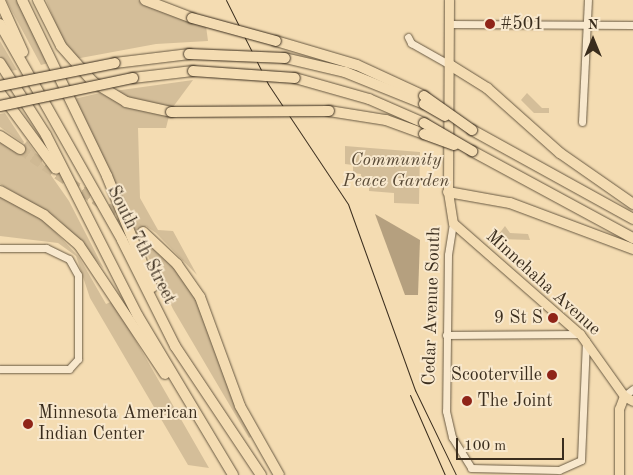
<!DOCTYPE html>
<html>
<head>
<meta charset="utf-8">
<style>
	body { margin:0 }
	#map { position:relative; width:633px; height:475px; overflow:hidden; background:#f4dcb2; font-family:"Old Standard TT",serif }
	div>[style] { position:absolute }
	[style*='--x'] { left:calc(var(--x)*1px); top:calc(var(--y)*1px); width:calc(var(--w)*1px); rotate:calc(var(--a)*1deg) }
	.green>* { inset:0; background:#d4be99 }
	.water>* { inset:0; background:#b5a07f }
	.highway-tunnel>* { height:10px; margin-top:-5px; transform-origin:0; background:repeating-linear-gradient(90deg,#cfb994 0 10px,transparent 0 15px) }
	.roads { filter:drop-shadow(0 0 1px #685942) drop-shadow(0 0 1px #685942) }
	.minor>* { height:7px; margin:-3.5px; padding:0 3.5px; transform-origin:3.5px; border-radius:3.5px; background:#f8e8cd }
	.major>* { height:9px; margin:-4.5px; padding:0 4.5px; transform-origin:4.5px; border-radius:4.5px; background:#f4dcb2 }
	.highway>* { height:10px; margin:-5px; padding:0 5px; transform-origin:5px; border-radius:5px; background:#f4dcb2 }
	.tram>* { height:1px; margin:-0.5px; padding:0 0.5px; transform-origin:0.5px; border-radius:0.5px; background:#3a2d1d }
	.bridges { filter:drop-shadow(0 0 1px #3a2d1d) drop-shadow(0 0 1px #3a2d1d) }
	.highway-bridge>* { height:10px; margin:-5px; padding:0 5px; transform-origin:5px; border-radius:5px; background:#f4dcb2 }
	.dots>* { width:14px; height:14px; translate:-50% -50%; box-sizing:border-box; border:2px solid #f8e8cd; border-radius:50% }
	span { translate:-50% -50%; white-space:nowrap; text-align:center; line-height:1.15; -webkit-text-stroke:4px #f8e8cd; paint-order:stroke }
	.poi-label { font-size:18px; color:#3a2d1d }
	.left { translate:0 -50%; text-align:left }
	.right { translate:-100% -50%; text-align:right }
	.park-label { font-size:18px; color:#594a36; font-style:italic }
	.street-label { font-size:18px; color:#3a2d1d }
	.north { position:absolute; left:568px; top:15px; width:50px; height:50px; -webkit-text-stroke:4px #f8e8cd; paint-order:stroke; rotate:0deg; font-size:14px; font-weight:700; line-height:20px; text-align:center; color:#3a2d1d }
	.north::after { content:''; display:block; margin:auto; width:18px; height:22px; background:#3a2d1d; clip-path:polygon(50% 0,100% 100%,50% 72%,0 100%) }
	.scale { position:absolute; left:456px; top:438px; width:108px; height:22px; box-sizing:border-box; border:2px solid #3a2d1d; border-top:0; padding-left:6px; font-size:15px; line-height:18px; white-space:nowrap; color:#3a2d1d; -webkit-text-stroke:4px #f8e8cd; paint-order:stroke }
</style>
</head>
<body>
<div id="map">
	<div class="green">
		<div style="clip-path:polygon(6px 0,19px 0,48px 63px,41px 65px)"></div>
		<div style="clip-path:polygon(46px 0,138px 0,206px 26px,208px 41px,156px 44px,75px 59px,65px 47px)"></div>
		<div style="clip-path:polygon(0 41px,17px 70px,9px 71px,0 56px)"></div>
		<div style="clip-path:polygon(193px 80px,173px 107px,132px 99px,114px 91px)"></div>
		<div style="clip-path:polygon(100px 93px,128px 107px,169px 116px,166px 128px,138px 128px,140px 198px,158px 230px,173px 231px,197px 275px,156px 233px,146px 226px,140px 236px,168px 260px,193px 293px,252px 436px,249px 438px,173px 309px,74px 99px)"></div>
		<div style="clip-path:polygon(527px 93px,542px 108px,549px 108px,549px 113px,534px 113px,521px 100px)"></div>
		<div style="clip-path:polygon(5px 113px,24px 142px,23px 143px,0 127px,0 114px)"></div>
		<div style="clip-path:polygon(27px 141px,69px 201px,104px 269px,58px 219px,0 184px,0 142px,17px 153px)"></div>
		<div style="clip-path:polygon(345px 146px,420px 152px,419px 204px,394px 203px,394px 193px,369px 191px,369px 184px,361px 182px,361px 174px,353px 173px,353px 165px,345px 164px)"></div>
		<div style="clip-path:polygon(0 196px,45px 221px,79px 257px,106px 304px,113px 301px,209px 468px,188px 465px,90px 298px,76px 256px,58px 243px,0 236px)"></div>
		<div style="clip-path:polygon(505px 226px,510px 233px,528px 234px,530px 240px,495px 239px)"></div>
	</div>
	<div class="water">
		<div style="clip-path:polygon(375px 214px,420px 240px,418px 295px,405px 295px)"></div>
	</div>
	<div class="highway-tunnel">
		<div style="--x:20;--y:149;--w:148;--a:34"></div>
	</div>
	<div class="roads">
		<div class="minor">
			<div style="--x:449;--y:24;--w:184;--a:0.3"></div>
			<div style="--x:408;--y:37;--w:7;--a:63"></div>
			<div style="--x:411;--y:43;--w:45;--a:29.4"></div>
			<div style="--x:582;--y:122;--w:122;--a:-87.2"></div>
			<div style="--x:453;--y:223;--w:32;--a:99"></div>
			<div style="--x:448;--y:255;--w:156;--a:90.7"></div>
			<div style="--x:446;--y:411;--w:27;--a:77"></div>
			<div style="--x:452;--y:437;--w:36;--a:58"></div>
			<div style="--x:471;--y:468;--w:88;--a:1.3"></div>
			<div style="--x:559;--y:470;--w:24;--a:-24"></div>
			<div style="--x:581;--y:460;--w:119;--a:-87.6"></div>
			<div style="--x:0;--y:248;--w:46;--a:0"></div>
			<div style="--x:46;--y:248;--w:25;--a:26"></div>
			<div style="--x:69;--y:259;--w:18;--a:61"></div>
			<div style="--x:78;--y:275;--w:84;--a:90"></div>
			<div style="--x:78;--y:359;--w:13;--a:132"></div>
			<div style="--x:69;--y:369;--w:69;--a:180"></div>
			<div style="--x:446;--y:335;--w:134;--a:-0.4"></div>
			<div style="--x:624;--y:396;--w:11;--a:-38"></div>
		</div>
		<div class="major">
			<div style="--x:449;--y:0;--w:192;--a:90.3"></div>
			<div style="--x:448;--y:192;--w:31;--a:81"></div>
			<div style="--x:453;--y:223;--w:169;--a:41.2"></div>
			<div style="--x:580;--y:334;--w:76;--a:54.6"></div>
			<div style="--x:624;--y:396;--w:10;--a:29"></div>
			<div style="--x:619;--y:475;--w:66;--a:-90"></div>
			<div style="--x:619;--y:409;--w:14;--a:-69"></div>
		</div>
		<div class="highway">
			<div style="--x:22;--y:0;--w:195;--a:64.2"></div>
			<div style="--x:107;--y:176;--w:120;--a:67.9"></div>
			<div style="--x:38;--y:0;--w:51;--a:63.4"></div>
			<div style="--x:61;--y:46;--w:48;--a:48.4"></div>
			<div style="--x:93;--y:82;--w:39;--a:31"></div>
			<div style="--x:126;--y:102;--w:46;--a:12.5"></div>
			<div style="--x:145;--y:0;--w:50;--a:21"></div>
			<div style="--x:0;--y:1;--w:56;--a:65.7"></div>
			<div style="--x:0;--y:24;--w:248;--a:60.5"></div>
			<div style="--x:122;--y:240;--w:119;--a:63.4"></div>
			<div style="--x:175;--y:346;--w:155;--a:56.3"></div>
			<div style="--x:276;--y:41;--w:84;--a:16.5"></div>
			<div style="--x:357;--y:65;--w:74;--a:24.8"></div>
			<div style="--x:285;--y:58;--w:62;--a:13.1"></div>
			<div style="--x:345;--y:72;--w:85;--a:22.1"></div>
			<div style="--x:0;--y:63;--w:85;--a:57.4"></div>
			<div style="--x:46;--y:135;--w:203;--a:63.1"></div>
			<div style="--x:138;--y:316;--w:185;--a:59.1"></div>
			<div style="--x:115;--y:63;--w:75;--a:-6.9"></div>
			<div style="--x:450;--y:65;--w:44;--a:31.9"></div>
			<div style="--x:487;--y:88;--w:98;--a:41.7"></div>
			<div style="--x:560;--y:153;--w:89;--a:34.9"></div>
			<div style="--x:133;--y:78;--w:60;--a:-6.7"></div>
			<div style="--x:295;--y:78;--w:77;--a:15.8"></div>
			<div style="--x:369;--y:99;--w:60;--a:23.6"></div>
			<div style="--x:0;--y:93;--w:94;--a:53.6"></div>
			<div style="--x:329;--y:111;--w:58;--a:9"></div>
			<div style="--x:386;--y:120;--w:40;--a:20.2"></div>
			<div style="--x:472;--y:130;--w:184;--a:28.9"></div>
			<div style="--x:0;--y:136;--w:24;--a:33"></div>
			<div style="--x:472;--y:151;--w:183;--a:28.4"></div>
			<div style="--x:0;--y:191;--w:50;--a:28.6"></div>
			<div style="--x:44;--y:215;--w:46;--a:40.6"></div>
			<div style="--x:79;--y:245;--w:155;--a:56.3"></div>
			<div style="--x:448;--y:192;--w:63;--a:10.1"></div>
			<div style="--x:510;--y:203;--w:131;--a:20.5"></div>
			<div style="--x:143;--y:232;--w:47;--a:43.3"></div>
			<div style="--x:177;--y:264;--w:40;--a:55.1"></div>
			<div style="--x:200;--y:297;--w:116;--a:69.8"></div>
			<div style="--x:240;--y:406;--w:79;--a:60.5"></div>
		</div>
	</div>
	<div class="tram">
		<div style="--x:226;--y:0;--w:94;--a:63.4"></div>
		<div style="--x:268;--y:84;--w:144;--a:56.3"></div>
		<div style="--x:348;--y:204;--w:198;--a:70.2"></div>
		<div style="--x:415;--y:390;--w:94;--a:64.2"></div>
		<div style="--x:410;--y:395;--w:87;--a:66.4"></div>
	</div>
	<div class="bridges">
		<div class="highway-bridge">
			<div style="--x:192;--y:18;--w:87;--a:15.3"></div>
			<div style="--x:189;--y:54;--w:96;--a:2.4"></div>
			<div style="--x:193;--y:71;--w:102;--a:3.9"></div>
			<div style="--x:0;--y:86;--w:117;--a:-11.3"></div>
			<div style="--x:424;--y:96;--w:59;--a:35.3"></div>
			<div style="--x:424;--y:104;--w:24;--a:30"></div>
			<div style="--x:0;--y:106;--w:136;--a:-11.9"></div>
			<div style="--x:171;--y:112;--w:158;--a:-0.4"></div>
			<div style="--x:424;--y:123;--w:56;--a:30.3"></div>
			<div style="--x:424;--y:134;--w:32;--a:20"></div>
		</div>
	</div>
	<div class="dots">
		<div style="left:490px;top:24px;background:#8f2418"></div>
		<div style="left:553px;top:318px;background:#8f2418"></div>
		<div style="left:552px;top:375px;background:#8f2418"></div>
		<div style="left:467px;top:401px;background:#8f2418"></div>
		<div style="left:28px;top:424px;background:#8f2418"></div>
	</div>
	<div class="poi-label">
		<span class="left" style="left:500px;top:24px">#501</span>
		<span class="right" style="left:543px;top:318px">9 St S</span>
		<span class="right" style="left:542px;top:375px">Scooterville</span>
		<span class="left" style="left:477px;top:401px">The Joint</span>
		<span class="left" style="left:38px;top:424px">Minnesota American<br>Indian Center</span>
	</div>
	<div class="park-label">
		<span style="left:396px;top:171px">Community<br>Peace Garden</span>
	</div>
	<div class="street-label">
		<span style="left:141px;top:245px;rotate:63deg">South 7th Street</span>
		<span style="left:543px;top:283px;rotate:42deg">Minnehaha Avenue</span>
		<span style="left:432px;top:306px;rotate:-88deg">Cedar Avenue South</span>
	</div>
	<div class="north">N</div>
	<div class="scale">100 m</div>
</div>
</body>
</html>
